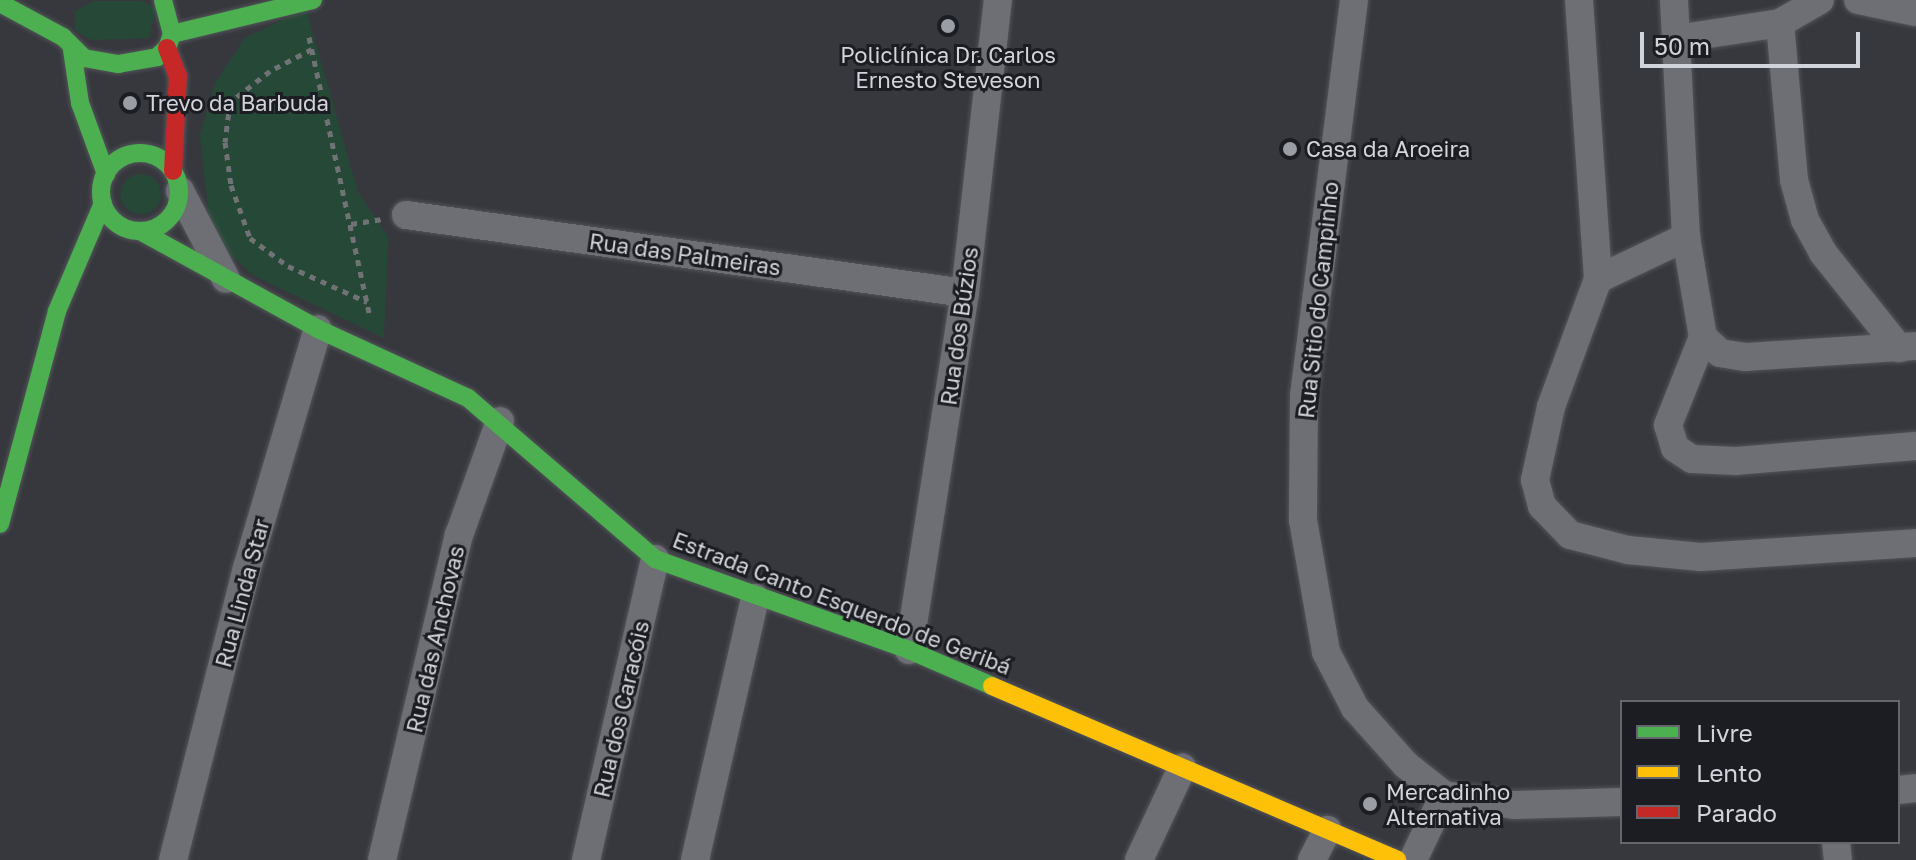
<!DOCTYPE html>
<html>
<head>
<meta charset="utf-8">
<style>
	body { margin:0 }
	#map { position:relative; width:1916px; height:860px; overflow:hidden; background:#36383e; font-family:"Golos Text",sans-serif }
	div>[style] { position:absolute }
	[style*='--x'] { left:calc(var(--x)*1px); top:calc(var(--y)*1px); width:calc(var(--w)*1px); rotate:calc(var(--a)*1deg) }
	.green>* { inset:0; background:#264937 }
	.round { border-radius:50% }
	.path>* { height:5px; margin-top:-2.5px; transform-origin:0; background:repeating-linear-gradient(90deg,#717275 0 6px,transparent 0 12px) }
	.roads { filter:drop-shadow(0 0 2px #525458) drop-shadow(0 0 2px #525458) }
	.street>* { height:28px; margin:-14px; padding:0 14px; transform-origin:14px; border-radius:14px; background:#6d6f74 }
	.fast>* { height:18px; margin:-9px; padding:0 9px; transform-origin:9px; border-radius:9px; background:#4caf50 }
	.fast>.ring { margin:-9px; padding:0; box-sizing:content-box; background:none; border:18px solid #4caf50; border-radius:50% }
	.slow>* { height:18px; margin:-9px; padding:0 9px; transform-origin:9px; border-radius:9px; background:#ffc107 }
	.jam>* { height:18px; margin:-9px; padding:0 9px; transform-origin:9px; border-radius:9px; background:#c62828 }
	.dots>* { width:22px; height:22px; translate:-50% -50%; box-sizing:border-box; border:4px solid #1c1d22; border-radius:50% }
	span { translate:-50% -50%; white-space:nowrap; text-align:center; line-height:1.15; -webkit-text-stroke:6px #1c1d22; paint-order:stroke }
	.poi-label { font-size:22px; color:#d2d4db }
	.left { translate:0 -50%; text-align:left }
	.street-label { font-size:22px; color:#d2d4db }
	.legend { position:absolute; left:1620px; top:700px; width:280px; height:144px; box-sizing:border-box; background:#1c1d22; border:2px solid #65666c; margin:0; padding:10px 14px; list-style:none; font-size:24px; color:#d2d4db }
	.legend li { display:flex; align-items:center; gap:16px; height:40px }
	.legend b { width:40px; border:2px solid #65666c }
	.scale { position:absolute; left:1640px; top:32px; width:220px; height:36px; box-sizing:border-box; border:4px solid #d2d4db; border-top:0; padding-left:10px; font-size:24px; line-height:28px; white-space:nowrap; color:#d2d4db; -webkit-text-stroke:6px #1c1d22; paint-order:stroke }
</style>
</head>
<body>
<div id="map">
	<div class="green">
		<div style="clip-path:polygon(94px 1px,142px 1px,156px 9px,149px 38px,91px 40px,75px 30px,75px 11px)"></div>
		<div style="clip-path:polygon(306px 9px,358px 192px,388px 237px,384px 338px,253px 275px,226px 250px,209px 218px,200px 135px,215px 83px,245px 38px)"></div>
		<div class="round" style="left:121px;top:174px;width:40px;height:40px"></div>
	</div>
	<div class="path">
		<div style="--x:309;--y:37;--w:287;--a:77.7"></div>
		<div style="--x:312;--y:49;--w:47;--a:152.4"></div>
		<div style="--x:270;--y:71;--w:51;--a:142.2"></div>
		<div style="--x:230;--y:102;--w:40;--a:97.1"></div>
		<div style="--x:225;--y:142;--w:43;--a:82.1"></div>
		<div style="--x:231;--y:185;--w:56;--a:70.3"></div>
		<div style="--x:250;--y:238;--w:47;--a:36.4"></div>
		<div style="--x:288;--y:266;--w:87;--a:24.5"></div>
		<div style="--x:351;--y:224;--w:30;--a:-9"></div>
	</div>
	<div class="roads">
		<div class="street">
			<div style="--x:1354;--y:0;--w:398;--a:97.2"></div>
			<div style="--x:1304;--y:395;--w:125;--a:90.5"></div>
			<div style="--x:1303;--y:520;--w:134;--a:80.1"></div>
			<div style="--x:1326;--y:652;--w:63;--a:62.6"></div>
			<div style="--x:1355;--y:708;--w:76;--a:48.2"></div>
			<div style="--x:1406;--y:765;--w:48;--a:38.3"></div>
			<div style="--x:1579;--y:0;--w:280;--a:86.1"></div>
			<div style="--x:1598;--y:279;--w:136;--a:110.2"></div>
			<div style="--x:1551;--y:407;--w:75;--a:102.4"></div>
			<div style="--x:1535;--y:480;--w:27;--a:75"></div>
			<div style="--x:1542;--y:506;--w:40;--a:46"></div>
			<div style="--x:1570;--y:535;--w:60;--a:14.5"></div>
			<div style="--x:1628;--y:550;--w:73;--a:5.5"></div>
			<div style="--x:1701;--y:557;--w:215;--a:-3.7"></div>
			<div style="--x:1674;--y:0;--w:237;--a:87.1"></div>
			<div style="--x:1686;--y:237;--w:101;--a:80.4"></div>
			<div style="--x:1703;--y:337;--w:23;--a:43"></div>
			<div style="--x:1720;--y:353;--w:26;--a:9"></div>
			<div style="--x:1746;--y:357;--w:170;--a:-3.7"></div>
			<div style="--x:1858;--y:0;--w:58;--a:11.9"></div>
			<div style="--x:1780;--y:23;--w:158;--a:84.9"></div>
			<div style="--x:1794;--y:180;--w:41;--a:74.6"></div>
			<div style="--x:1805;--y:220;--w:38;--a:61"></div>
			<div style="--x:1823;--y:253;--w:122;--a:51.3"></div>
			<div style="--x:1676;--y:39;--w:105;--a:-8.7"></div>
			<div style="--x:1780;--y:23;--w:46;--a:-29.9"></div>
			<div style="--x:180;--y:191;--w:99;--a:62.4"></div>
			<div style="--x:406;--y:215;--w:564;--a:7.94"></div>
			<div style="--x:1598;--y:279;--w:98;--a:-25.5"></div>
			<div style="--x:1703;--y:337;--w:95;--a:111.7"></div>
			<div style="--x:1668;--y:425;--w:24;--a:73"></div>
			<div style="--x:1675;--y:448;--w:20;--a:33"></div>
			<div style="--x:1692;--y:459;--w:44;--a:2.6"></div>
			<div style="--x:1736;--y:461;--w:181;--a:-4.8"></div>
			<div style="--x:909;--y:650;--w:361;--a:-81.1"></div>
			<div style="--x:965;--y:293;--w:295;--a:-83.6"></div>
			<div style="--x:1898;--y:790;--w:18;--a:-6"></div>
			<div style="--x:1444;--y:795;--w:71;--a:8.1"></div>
			<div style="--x:1514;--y:805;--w:108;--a:-1.6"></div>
			<div style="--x:1836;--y:842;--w:18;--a:84"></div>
			<div style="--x:173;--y:860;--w:301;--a:-75.8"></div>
			<div style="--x:247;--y:568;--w:249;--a:-73.5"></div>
			<div style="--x:382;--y:860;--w:334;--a:-76.7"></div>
			<div style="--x:459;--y:535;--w:121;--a:-70.2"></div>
			<div style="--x:586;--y:860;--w:309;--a:-77.1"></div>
			<div style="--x:695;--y:860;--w:269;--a:-77.1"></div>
			<div style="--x:1139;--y:860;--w:102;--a:-64.9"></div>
			<div style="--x:1312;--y:860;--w:34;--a:-63"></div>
			<div style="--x:1413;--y:860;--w:72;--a:-64.5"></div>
		</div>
		<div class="fast">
			<div style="--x:0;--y:3;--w:72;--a:28.4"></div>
			<div style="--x:63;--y:37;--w:30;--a:45"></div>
			<div style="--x:84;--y:58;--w:35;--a:10"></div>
			<div style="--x:118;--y:64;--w:40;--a:-10"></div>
			<div style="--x:157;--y:57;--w:13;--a:-42"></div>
			<div style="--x:167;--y:48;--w:15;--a:-70"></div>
			<div style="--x:172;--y:34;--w:35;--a:-105"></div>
			<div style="--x:172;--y:34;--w:145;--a:-13.6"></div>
			<div style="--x:72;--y:50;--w:54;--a:81.4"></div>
			<div style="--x:80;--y:103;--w:76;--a:69.9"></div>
			<div class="ring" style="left:101px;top:153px;width:60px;height:60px"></div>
			<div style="--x:140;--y:231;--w:203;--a:28.8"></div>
			<div style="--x:318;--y:329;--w:165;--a:24.7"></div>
			<div style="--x:468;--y:398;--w:247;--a:40.7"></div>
			<div style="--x:655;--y:559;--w:270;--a:19.7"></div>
			<div style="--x:909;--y:650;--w:90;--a:23.4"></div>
			<div style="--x:0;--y:524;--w:220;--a:-75"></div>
			<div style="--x:57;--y:311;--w:117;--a:-66.9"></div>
		</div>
		<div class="slow">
			<div style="--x:992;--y:686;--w:441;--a:23.2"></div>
		</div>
		<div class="jam">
			<div style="--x:167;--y:48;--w:30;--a:69"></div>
			<div style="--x:178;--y:76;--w:95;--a:93"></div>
		</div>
	</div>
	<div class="dots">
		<div style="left:948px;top:26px;background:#9b9da4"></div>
		<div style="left:130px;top:103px;background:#9b9da4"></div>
		<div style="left:1290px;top:149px;background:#9b9da4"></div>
		<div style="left:1370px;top:804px;background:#9b9da4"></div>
	</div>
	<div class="poi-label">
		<span style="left:948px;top:67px">Policlínica Dr. Carlos<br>Ernesto Steveson</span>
		<span class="left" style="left:146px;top:103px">Trevo da Barbuda</span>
		<span class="left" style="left:1306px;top:149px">Casa da Aroeira</span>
		<span class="left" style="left:1386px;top:804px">Mercadinho<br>Alternativa</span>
	</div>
	<div class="street-label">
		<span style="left:685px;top:254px;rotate:8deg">Rua das Palmeiras</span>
		<span style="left:1318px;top:300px;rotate:-84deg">Rua Sitio do Campinho</span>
		<span style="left:959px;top:326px;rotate:-82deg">Rua dos Búzios</span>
		<span style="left:242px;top:593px;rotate:-75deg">Rua Linda Star</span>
		<span style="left:842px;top:603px;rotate:21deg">Estrada Canto Esquerdo de Geribá</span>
		<span style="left:435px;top:639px;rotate:-77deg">Rua das Anchovas</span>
		<span style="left:621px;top:709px;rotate:-77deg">Rua dos Caracóis</span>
	</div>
	<ul class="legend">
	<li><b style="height:10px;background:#4caf50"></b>Livre</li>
	<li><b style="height:10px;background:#ffc107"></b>Lento</li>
	<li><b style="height:10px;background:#c62828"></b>Parado</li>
	</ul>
	<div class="scale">50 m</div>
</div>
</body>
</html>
